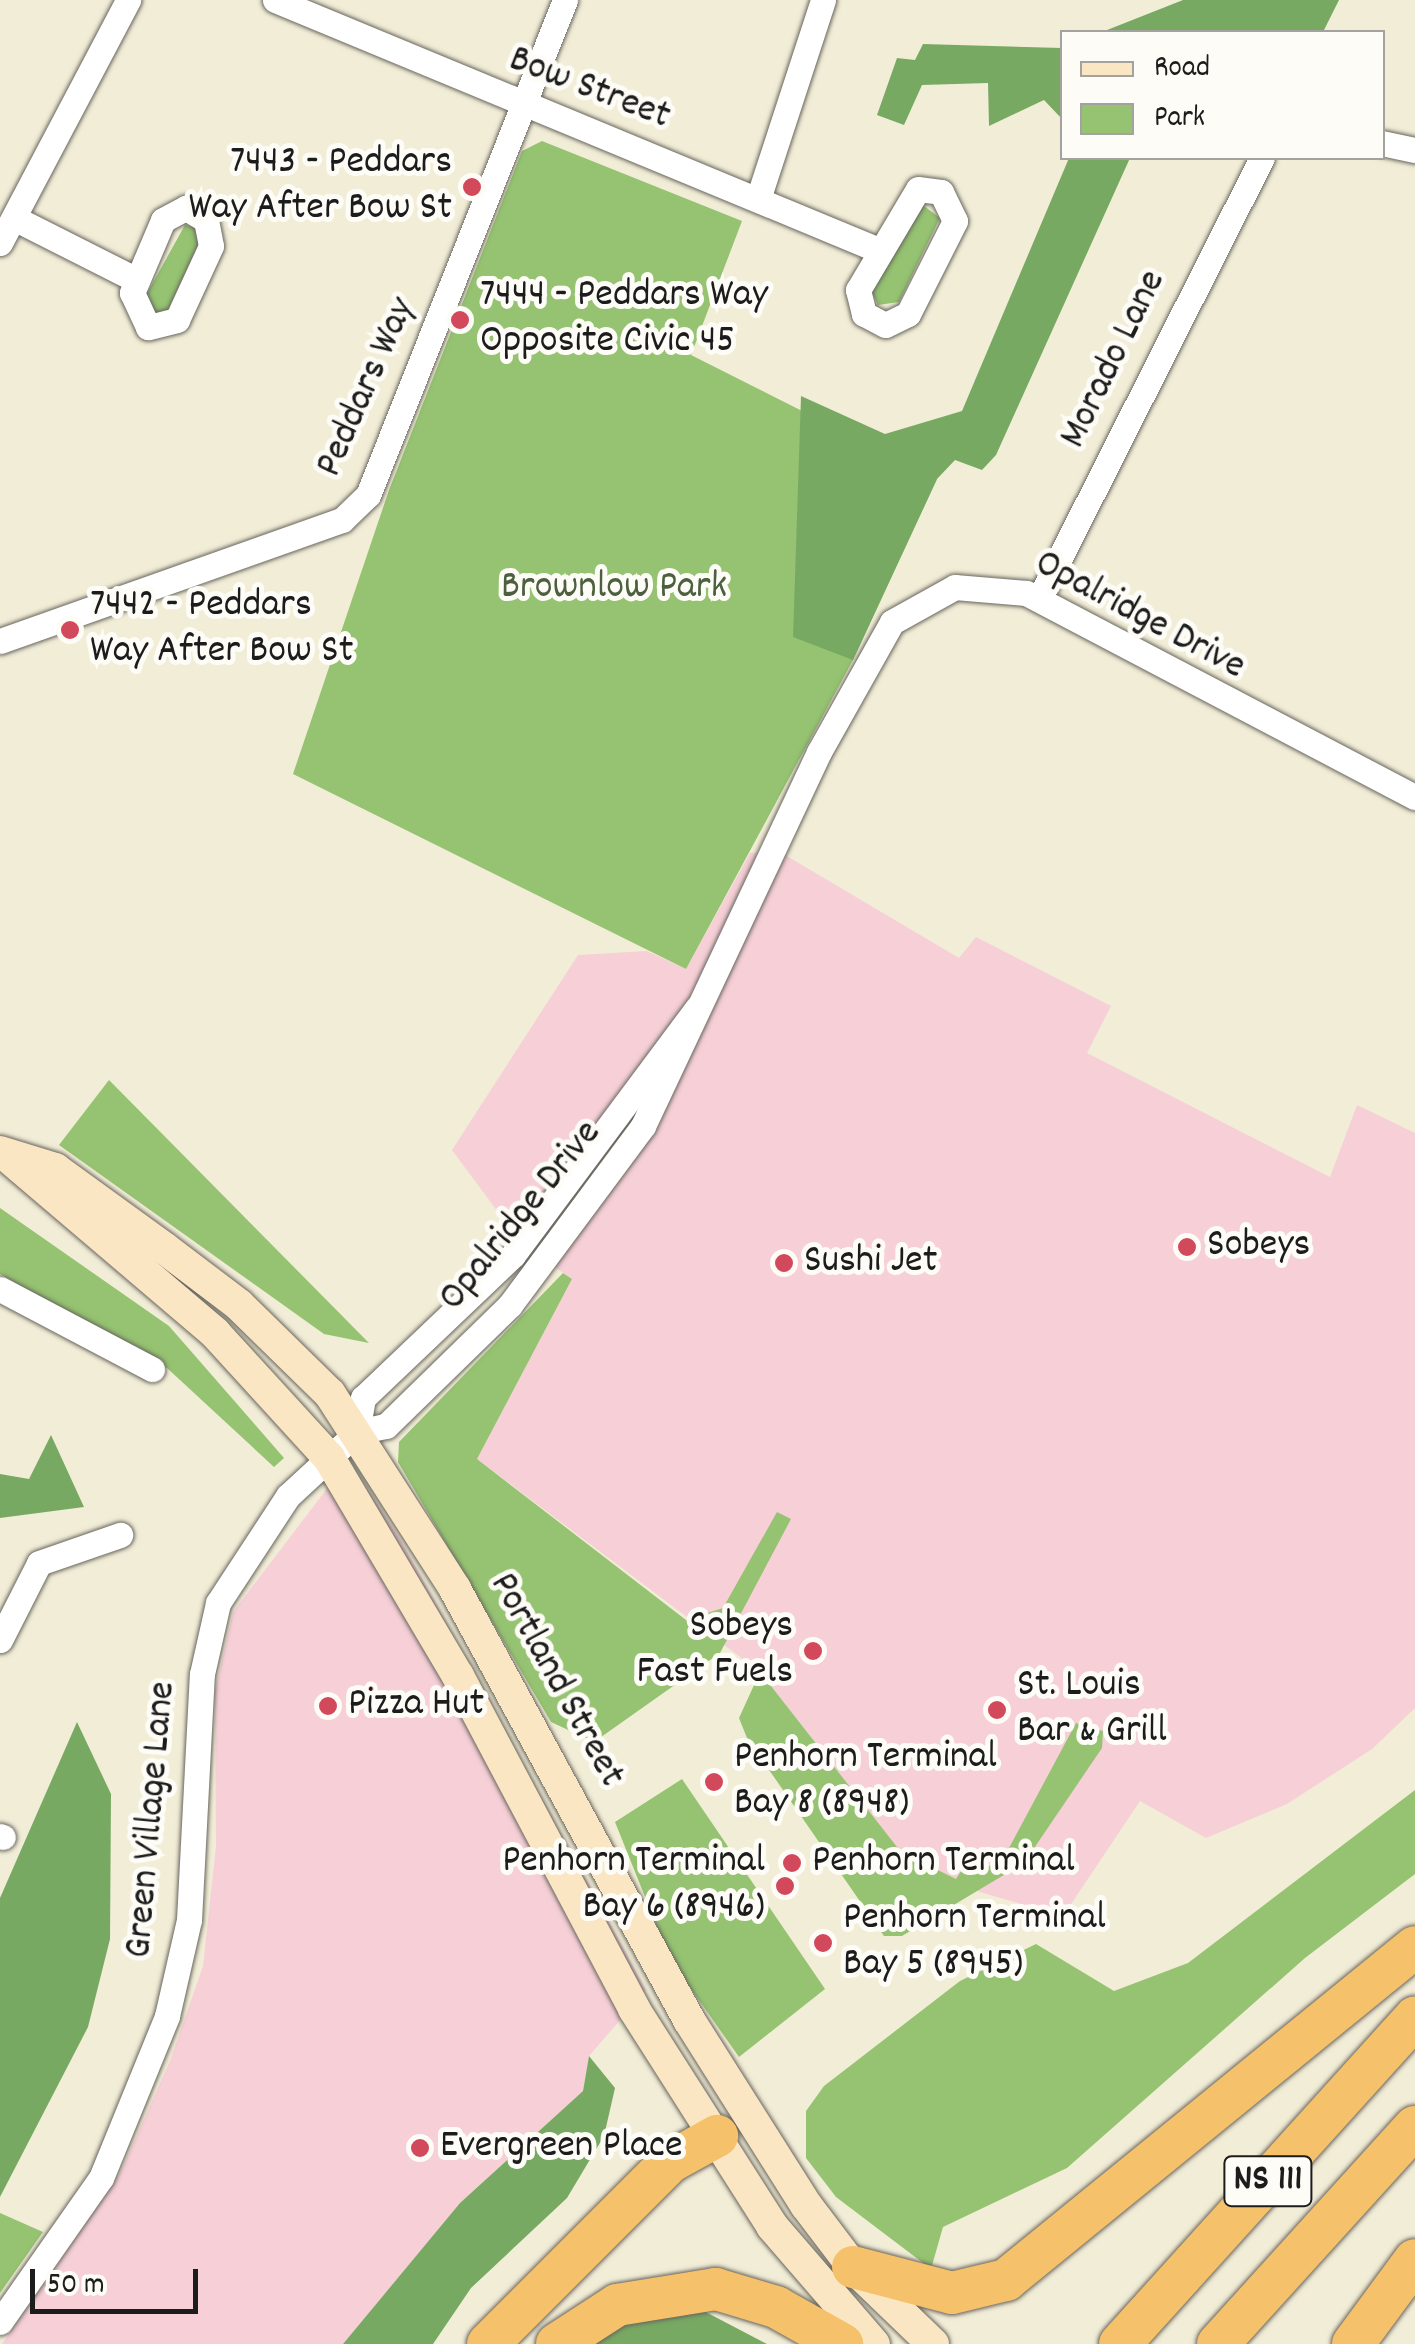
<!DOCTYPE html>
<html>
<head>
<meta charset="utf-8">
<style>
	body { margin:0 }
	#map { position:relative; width:1415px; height:2344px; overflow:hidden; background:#f2edd7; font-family:Dekko,sans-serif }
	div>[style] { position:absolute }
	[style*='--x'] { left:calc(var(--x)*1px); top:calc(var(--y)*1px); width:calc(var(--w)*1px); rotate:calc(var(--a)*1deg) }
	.built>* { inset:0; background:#f6cfd7 }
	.green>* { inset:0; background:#95c371 }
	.forest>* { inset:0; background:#78a963 }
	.roads { filter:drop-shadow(0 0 2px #67655d) drop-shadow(0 0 2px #67655d) }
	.street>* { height:25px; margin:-12.5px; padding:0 12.5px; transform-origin:12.5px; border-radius:12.5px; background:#fff }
	.secondary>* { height:32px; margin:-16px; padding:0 16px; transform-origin:16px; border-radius:16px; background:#fbe6c4 }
	.highway>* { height:42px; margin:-21px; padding:0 21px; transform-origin:21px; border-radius:21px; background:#f6c16b }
	.dots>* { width:28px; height:28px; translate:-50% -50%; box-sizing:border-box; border:5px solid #fdfcf7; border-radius:50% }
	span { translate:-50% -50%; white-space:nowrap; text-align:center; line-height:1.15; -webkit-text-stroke:10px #fdfcf7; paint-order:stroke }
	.shield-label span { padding:2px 8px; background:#fdfcf7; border:2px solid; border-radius:8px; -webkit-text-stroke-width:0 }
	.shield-label { font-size:38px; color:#1c1c1c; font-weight:700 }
	.street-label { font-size:40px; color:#1c1c1c }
	.poi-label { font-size:40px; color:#1c1c1c }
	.right { translate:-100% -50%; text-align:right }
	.left { translate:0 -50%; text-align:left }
	.park-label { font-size:40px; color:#4c5f3e }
	.legend { position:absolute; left:1060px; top:30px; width:325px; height:130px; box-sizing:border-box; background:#fdfcf7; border:2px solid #a3a29f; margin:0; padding:12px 18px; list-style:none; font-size:30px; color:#1c1c1c }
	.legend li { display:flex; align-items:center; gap:20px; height:50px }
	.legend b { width:50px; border:2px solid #a3a29f }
	.scale { position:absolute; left:30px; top:2269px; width:168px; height:45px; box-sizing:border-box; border:5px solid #1c1c1c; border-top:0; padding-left:12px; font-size:30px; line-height:35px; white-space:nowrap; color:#1c1c1c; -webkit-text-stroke:8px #fdfcf7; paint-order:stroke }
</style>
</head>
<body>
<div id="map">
	<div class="built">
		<div style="clip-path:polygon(780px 852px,959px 958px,976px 937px,1111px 1006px,1087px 1053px,1330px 1177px,1357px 1105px,1415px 1133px,1415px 1708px,1372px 1749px,1287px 1804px,1206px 1838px,1140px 1801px,1063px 1916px,980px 1892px,901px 1852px,760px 1672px,477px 1459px,572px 1279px,521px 1243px,452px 1150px,578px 955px,647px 951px,686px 969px,750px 853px)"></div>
		<div style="clip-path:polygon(348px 1461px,401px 1540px,646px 1990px,589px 2056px,583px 2091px,460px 2203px,343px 2344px,2px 2344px,119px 2175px,170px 2061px,203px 1966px,216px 1846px,215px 1691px,233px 1612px)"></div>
	</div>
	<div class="green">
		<div style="clip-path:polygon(542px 141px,742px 221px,691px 355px,937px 479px,853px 660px,686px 969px,293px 774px,389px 490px,522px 151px)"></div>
		<div style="clip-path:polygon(920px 203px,940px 218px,899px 302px,878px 305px,871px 291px)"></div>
		<div style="clip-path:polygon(185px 225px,195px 227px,200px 251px,175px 308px,156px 321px,145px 297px)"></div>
		<div style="clip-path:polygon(109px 1080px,369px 1343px,324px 1334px,59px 1145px)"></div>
		<div style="clip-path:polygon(0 1208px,169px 1326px,284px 1458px,274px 1467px,167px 1368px,0 1274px)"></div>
		<div style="clip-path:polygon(563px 1273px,572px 1279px,477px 1459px,686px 1620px,723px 1608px,777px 1512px,791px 1519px,720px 1653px,594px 1742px,551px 1722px,398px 1462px,399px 1442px)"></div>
		<div style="clip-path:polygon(760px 1672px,901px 1852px,956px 1879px,965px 1865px,977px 1871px,1002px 1861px,1076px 1723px,1103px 1731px,1102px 1748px,1024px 1863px,902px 1936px,884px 1936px,747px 1738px,739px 1718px)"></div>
		<div style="clip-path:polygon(682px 1779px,825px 1989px,739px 2057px,670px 1959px,615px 1822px)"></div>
		<div style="clip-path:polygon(1415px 1790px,1415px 1874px,1305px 1958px,1067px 2168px,943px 2227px,931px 2269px,836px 2197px,806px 2158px,806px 2111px,824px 2086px,960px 1981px,1036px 1944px,1114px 1991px,1188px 1963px)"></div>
		<div style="clip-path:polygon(0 2213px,43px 2232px,0 2293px)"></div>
	</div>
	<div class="forest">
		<div style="clip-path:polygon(1183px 0,1339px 0,1323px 32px,1102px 32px)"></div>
		<div style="clip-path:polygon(923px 44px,1062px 48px,1062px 119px,1044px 100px,989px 126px,988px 83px,922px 85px,904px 125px,877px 115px,897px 58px,915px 60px)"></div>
		<div style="clip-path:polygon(1069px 158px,1130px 158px,996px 455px,982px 470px,955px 460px,937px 479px,853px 660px,793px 637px,801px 396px,885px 434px,962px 411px)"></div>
		<div style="clip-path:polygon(51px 1435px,84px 1507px,0 1518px,0 1474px,29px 1479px)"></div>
		<div style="clip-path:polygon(77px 1722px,111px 1794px,110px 1939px,88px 2027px,0 2197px,0 1898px)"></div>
		<div style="clip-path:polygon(589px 2056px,615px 2088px,604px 2136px,567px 2198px,471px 2288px,433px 2344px,343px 2344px,460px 2203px,583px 2091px)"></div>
		<div style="clip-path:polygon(700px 2309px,767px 2344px,594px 2344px,629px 2322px)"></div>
	</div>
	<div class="roads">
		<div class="street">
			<div style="--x:275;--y:0;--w:651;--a:22.5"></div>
			<div style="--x:1382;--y:143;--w:34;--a:12"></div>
			<div style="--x:918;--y:189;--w:23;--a:7"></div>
			<div style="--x:941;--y:192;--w:32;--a:64"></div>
			<div style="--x:955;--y:221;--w:104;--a:116.8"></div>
			<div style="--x:908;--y:314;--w:25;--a:154"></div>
			<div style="--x:885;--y:325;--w:24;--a:-152"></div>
			<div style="--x:864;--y:314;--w:25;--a:-104"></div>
			<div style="--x:858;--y:290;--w:117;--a:-59.3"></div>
			<div style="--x:759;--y:196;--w:206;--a:-71.9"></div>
			<div style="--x:186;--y:208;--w:23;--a:31"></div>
			<div style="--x:206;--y:220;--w:26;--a:79"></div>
			<div style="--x:211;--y:246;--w:81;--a:114.7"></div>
			<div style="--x:177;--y:320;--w:30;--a:166"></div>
			<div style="--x:148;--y:327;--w:38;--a:-115"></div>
			<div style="--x:132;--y:293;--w:79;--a:-67"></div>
			<div style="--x:163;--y:220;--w:26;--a:-28"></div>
			<div style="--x:14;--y:218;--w:138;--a:26.8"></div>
			<div style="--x:0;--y:243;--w:275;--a:-62.2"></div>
			<div style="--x:1039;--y:599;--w:494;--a:-63.2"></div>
			<div style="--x:0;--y:641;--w:363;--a:-19.5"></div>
			<div style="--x:342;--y:520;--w:36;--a:-44"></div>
			<div style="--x:368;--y:495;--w:533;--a:-68.3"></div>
			<div style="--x:0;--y:1289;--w:172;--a:27.8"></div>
			<div style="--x:357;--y:1432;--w:35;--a:-80"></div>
			<div style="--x:363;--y:1398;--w:207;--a:-43.6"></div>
			<div style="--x:513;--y:1255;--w:308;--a:-53.3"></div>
			<div style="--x:0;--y:1640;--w:86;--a:-63.1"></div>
			<div style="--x:39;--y:1563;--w:86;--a:-19.1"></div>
			<div style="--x:0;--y:1836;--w:3;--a:18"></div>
			<div style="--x:0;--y:2322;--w:176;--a:-55"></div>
			<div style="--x:101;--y:2178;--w:175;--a:-67.8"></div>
			<div style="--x:167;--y:2016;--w:98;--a:-77.1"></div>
			<div style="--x:189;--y:1920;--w:246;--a:-87"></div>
			<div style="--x:202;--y:1674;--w:73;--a:-77.3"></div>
			<div style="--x:218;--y:1603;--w:128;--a:-56.8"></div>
			<div style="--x:288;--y:1496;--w:94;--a:-42.8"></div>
			<div style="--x:357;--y:1432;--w:30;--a:-12"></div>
			<div style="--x:386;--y:1426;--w:173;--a:-44.3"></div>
			<div style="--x:510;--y:1305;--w:223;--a:-53.4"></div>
			<div style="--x:643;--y:1126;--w:413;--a:-64.8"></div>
			<div style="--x:819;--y:752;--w:149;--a:-60.7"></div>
			<div style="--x:892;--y:622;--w:72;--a:-29.1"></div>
			<div style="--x:955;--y:587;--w:71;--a:4.8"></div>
			<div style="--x:1026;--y:593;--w:439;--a:27.7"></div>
		</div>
		<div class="secondary">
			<div style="--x:0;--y:1152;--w:58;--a:17.2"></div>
			<div style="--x:55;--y:1169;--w:135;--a:35.9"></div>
			<div style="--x:164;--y:1248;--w:94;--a:37.2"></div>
			<div style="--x:239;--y:1305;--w:127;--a:44.4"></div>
			<div style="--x:330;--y:1394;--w:232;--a:57.3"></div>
			<div style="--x:455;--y:1589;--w:490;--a:61.5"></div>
			<div style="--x:689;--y:2020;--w:219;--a:57.7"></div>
			<div style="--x:806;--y:2205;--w:78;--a:52.8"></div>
			<div style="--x:853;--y:2267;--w:111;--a:43.9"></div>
			<div style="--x:6;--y:1155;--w:275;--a:40.4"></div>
			<div style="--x:215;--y:1333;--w:169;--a:47.6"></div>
			<div style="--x:329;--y:1458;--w:253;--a:59.4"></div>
			<div style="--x:458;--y:1676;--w:377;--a:62.1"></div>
			<div style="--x:634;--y:2009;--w:257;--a:57.5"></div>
			<div style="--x:772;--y:2226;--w:156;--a:49.2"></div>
		</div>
		<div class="highway">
			<div style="--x:853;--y:2267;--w:102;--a:14.7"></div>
			<div style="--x:952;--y:2293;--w:56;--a:-13.5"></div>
			<div style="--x:1006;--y:2280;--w:527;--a:-39.15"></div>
			<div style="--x:488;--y:2344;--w:257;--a:-45"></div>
			<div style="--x:670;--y:2162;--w:54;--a:-29"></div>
			<div style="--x:557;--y:2344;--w:72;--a:-33"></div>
			<div style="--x:617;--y:2305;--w:100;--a:-9.2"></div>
			<div style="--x:716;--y:2289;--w:63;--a:16.7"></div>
			<div style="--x:776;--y:2307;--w:76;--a:29.3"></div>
			<div style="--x:1120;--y:2344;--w:440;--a:-47.9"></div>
			<div style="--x:1218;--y:2344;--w:293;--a:-47.8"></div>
			<div style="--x:1353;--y:2344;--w:104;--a:-53.6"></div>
		</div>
	</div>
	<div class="dots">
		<div style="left:472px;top:187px;background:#d1495b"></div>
		<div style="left:460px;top:320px;background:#d1495b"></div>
		<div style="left:70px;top:630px;background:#d1495b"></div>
		<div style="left:1187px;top:1247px;background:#d1495b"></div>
		<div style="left:784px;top:1263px;background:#d1495b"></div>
		<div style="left:813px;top:1651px;background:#d1495b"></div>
		<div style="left:328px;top:1706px;background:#d1495b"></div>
		<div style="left:997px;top:1710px;background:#d1495b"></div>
		<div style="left:714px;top:1782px;background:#d1495b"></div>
		<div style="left:792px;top:1863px;background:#d1495b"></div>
		<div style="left:785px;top:1886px;background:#d1495b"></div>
		<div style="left:823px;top:1943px;background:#d1495b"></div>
		<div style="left:420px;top:2148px;background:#d1495b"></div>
	</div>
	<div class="shield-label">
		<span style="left:1268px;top:2181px">NS 111</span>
	</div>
	<div class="street-label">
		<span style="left:589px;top:90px;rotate:21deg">Bow Street</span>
		<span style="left:1115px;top:360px;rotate:-64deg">Morado Lane</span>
		<span style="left:368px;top:388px;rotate:-66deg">Peddars Way</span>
		<span style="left:1139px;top:617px;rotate:28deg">Opalridge Drive</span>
		<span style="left:522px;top:1217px;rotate:-51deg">Opalridge Drive</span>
		<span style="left:555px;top:1681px;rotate:61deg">Portland Street</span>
		<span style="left:153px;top:1820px;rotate:-85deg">Green Village Lane</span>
	</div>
	<div class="poi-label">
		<span class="right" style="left:452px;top:187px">7443 - Peddars<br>Way After Bow St</span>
		<span class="left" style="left:480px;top:320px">7444 - Peddars Way<br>Opposite Civic 45</span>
		<span class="left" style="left:90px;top:630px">7442 - Peddars<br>Way After Bow St</span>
		<span class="left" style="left:1207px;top:1247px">Sobeys</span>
		<span class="left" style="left:804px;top:1263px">Sushi Jet</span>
		<span class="right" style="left:793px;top:1651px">Sobeys<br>Fast Fuels</span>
		<span class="left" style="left:1017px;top:1710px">St. Louis<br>Bar &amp; Grill</span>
		<span class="left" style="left:348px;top:1706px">Pizza Hut</span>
		<span class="left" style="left:734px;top:1782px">Penhorn Terminal<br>Bay 8 (8948)</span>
		<span class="right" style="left:765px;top:1886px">Penhorn Terminal<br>Bay 6 (8946)</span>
		<span class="left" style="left:812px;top:1863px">Penhorn Terminal</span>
		<span class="left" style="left:843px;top:1943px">Penhorn Terminal<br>Bay 5 (8945)</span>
		<span class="left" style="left:440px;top:2148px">Evergreen Place</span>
	</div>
	<div class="park-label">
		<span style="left:614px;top:589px">Brownlow Park</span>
	</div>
	<ul class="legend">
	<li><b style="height:12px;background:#fbe6c4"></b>Road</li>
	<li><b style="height:28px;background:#95c371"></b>Park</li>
	</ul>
	<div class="scale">50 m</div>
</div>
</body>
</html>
